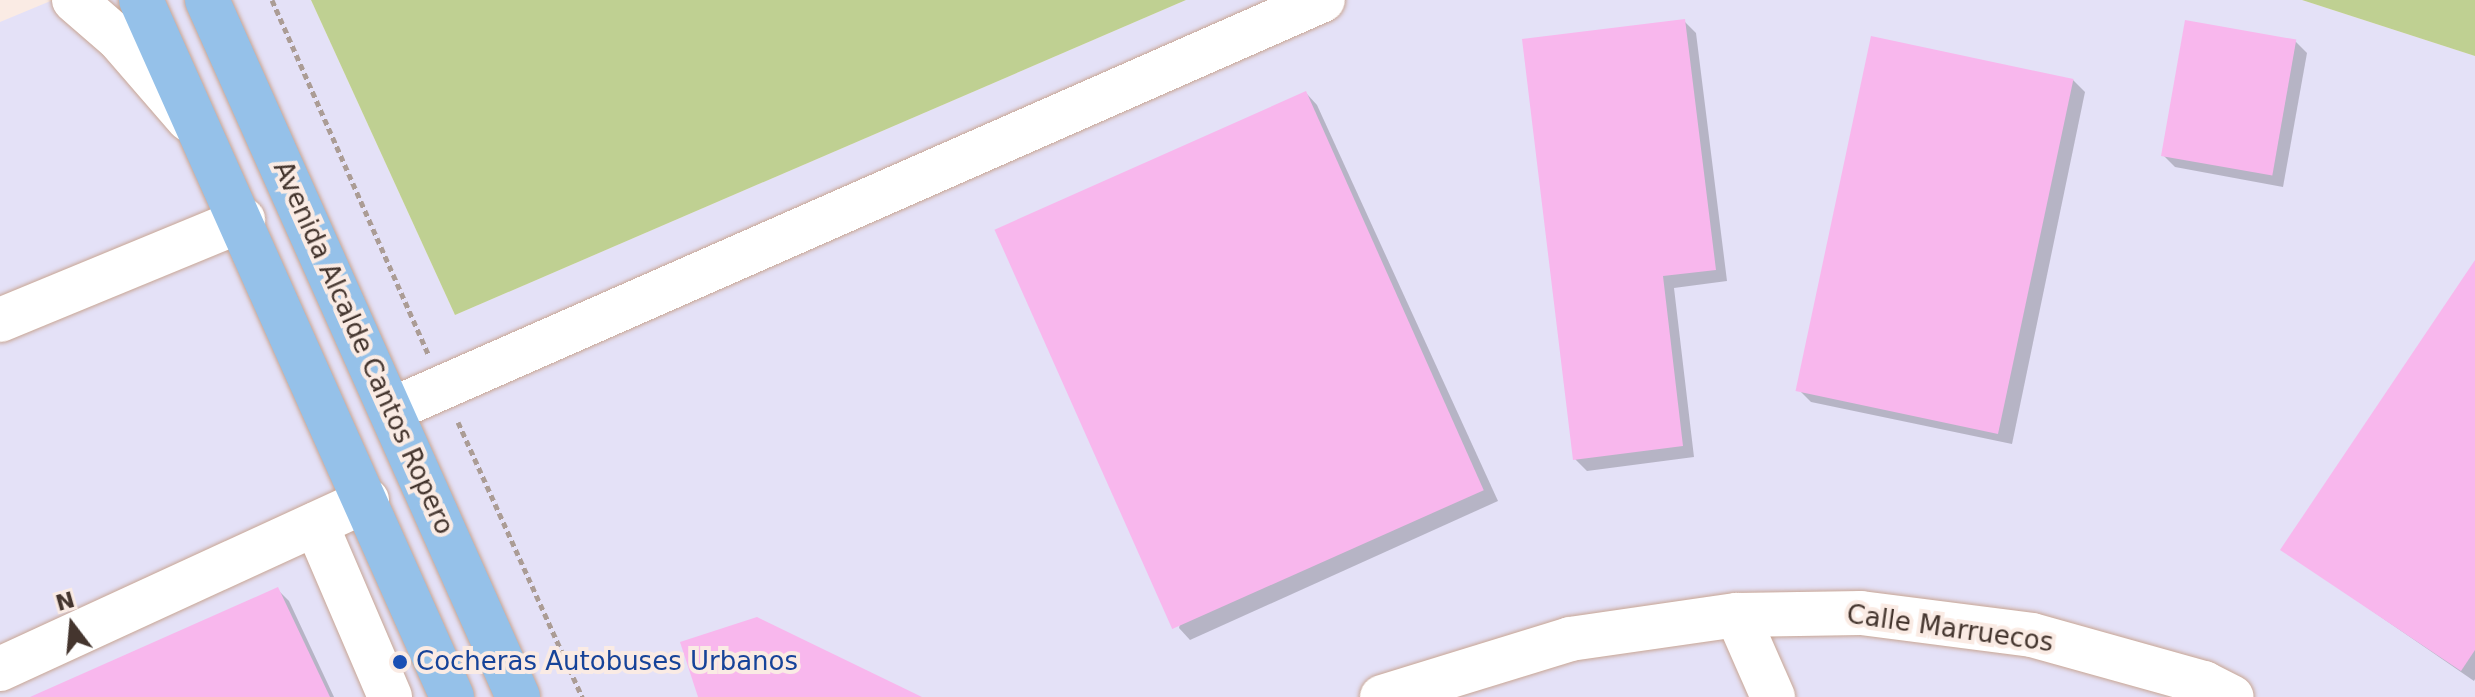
<!DOCTYPE html>
<html>
<head>
<meta charset="utf-8">
<style>
	body { margin:0 }
	#map { position:relative; width:2475px; height:697px; overflow:hidden; background:#faebe4; font-family:"DejaVu Sans",sans-serif }
	div>[style] { position:absolute }
	[style*='--x'] { left:calc(var(--x)*1px); top:calc(var(--y)*1px); width:calc(var(--w)*1px); rotate:calc(var(--a)*1deg) }
	.industrial>* { inset:0; background:#e4e1f7 }
	.green>* { inset:0; background:#bfd092 }
	.shadow>* { inset:0; background:#0003 }
	.building>* { inset:0; background:#f8b7ed; transform-origin:0 0 }
	.path>* { height:5px; margin-top:-2.5px; transform-origin:0; background:repeating-linear-gradient(90deg,#ab9c95 0 6px,transparent 0 10px) }
	.roads { filter:drop-shadow(0 0 2px #c8a593) drop-shadow(0 0 2px #c8a593) }
	.minor>* { height:44px; margin:-22px; padding:0 22px; transform-origin:22px; border-radius:22px; background:#fff }
	.major>* { height:44px; margin:-22px; padding:0 22px; transform-origin:22px; border-radius:22px; background:#95c1e9 }
	.dots>* { width:22px; height:22px; translate:-50% -50%; box-sizing:border-box; border:4px solid #faebe4; border-radius:50% }
	span { translate:-50% -50%; white-space:nowrap; text-align:center; line-height:1.15; -webkit-text-stroke:8px #faebe4; paint-order:stroke }
	.street-label { font-size:26px; color:#44352e }
	.transit-label { font-size:26px; color:#164399 }
	.left { translate:0 -50%; text-align:left }
	.north { position:absolute; left:32px; top:585px; width:80px; height:80px; -webkit-text-stroke:6px #faebe4; paint-order:stroke; rotate:344deg; font-size:22px; font-weight:700; line-height:32px; text-align:center; color:#44352e }
	.north::after { content:''; display:block; margin:auto; width:28px; height:36px; background:#44352e; clip-path:polygon(50% 0,100% 100%,50% 72%,0 100%) }
</style>
</head>
<body>
<div id="map">
	<div class="industrial">
		<div style="clip-path:polygon(53px 0,311px 0,455px 315px,1186px 0,2302px 0,2475px 56px,2475px 697px,0 697px,0 22px)"></div>
	</div>
	<div class="green">
		<div style="clip-path:polygon(311px 0,1186px 0,455px 315px)"></div>
		<div style="clip-path:polygon(2302px 0,2475px 0,2475px 56px)"></div>
	</div>
	<div class="shadow">
		<div style="clip-path:polygon(1684px 21px,1696px 33px,1727px 281px,1674px 288px,1694px 457px,1587px 471px,1575px 459px)"></div>
		<div style="clip-path:polygon(2295px 41px,2307px 53px,2283px 187px,2175px 167px,2163px 155px)"></div>
		<div style="clip-path:polygon(2073px 80px,2085px 92px,2012px 444px,1811px 402px,1799px 390px)"></div>
		<div style="clip-path:polygon(1306px 93px,1317px 105px,1498px 501px,1190px 640px,1179px 628px)"></div>
		<div style="clip-path:polygon(2475px 264px,2475px 679px,2474px 681px,2282px 549px)"></div>
		<div style="clip-path:polygon(277px 589px,289px 601px,334px 697px,35px 697px)"></div>
	</div>
	<div class="building">
		<div style="clip-path:polygon(1685px 19px,1716px 270px,1663px 276px,1683px 446px,1573px 460px,1522px 39px)"></div>
		<div style="left:2185px;top:20px;width:113px;height:138px;rotate:10deg"></div>
		<div style="left:1871px;top:36px;width:207px;height:363px;rotate:12deg"></div>
		<div style="left:1306px;top:91px;width:437px;height:341px;rotate:66deg"></div>
		<div style="clip-path:polygon(2475px 260px,2475px 650px,2461px 671px,2280px 550px)"></div>
		<div style="clip-path:polygon(278px 587px,330px 697px,30px 697px)"></div>
		<div style="clip-path:polygon(757px 617px,922px 697px,698px 697px,680px 642px)"></div>
	</div>
	<div class="path">
		<div style="--x:272;--y:0;--w:387;--a:66.2"></div>
		<div style="--x:458;--y:422;--w:302;--a:65.7"></div>
	</div>
	<div class="roads">
		<div class="minor">
			<div style="--x:74;--y:0;--w:60;--a:40.9"></div>
			<div style="--x:119;--y:39;--w:106;--a:49.2"></div>
			<div style="--x:0;--y:320;--w:263;--a:-22.4"></div>
			<div style="--x:391;--y:410;--w:1018;--a:-23.75"></div>
			<div style="--x:316;--y:524;--w:188;--a:66.8"></div>
			<div style="--x:1737;--y:615;--w:90;--a:66.3"></div>
			<div style="--x:0;--y:669;--w:404;--a:-24.7"></div>
			<div style="--x:1382;--y:697;--w:197;--a:-17.1"></div>
			<div style="--x:1570;--y:639;--w:169;--a:-8.2"></div>
			<div style="--x:1737;--y:615;--w:124;--a:-0.9"></div>
			<div style="--x:1861;--y:613;--w:172;--a:7.3"></div>
			<div style="--x:2032;--y:635;--w:179;--a:15.6"></div>
			<div style="--x:2204;--y:683;--w:31;--a:27"></div>
		</div>
		<div class="major">
			<div style="--x:141;--y:0;--w:763;--a:65.95"></div>
			<div style="--x:207;--y:0;--w:763;--a:65.95"></div>
		</div>
	</div>
	<div class="dots">
		<div style="left:400px;top:662px;background:#1a4fb4"></div>
	</div>
	<div class="street-label">
		<span style="left:363px;top:348px;rotate:66deg">Avenida Alcalde Cantos Ropero</span>
		<span style="left:1950px;top:629px;rotate:8deg">Calle Marruecos</span>
	</div>
	<div class="transit-label">
		<span class="left" style="left:416px;top:662px">Cocheras Autobuses Urbanos</span>
	</div>
	<div class="north">N</div>
</div>
</body>
</html>
